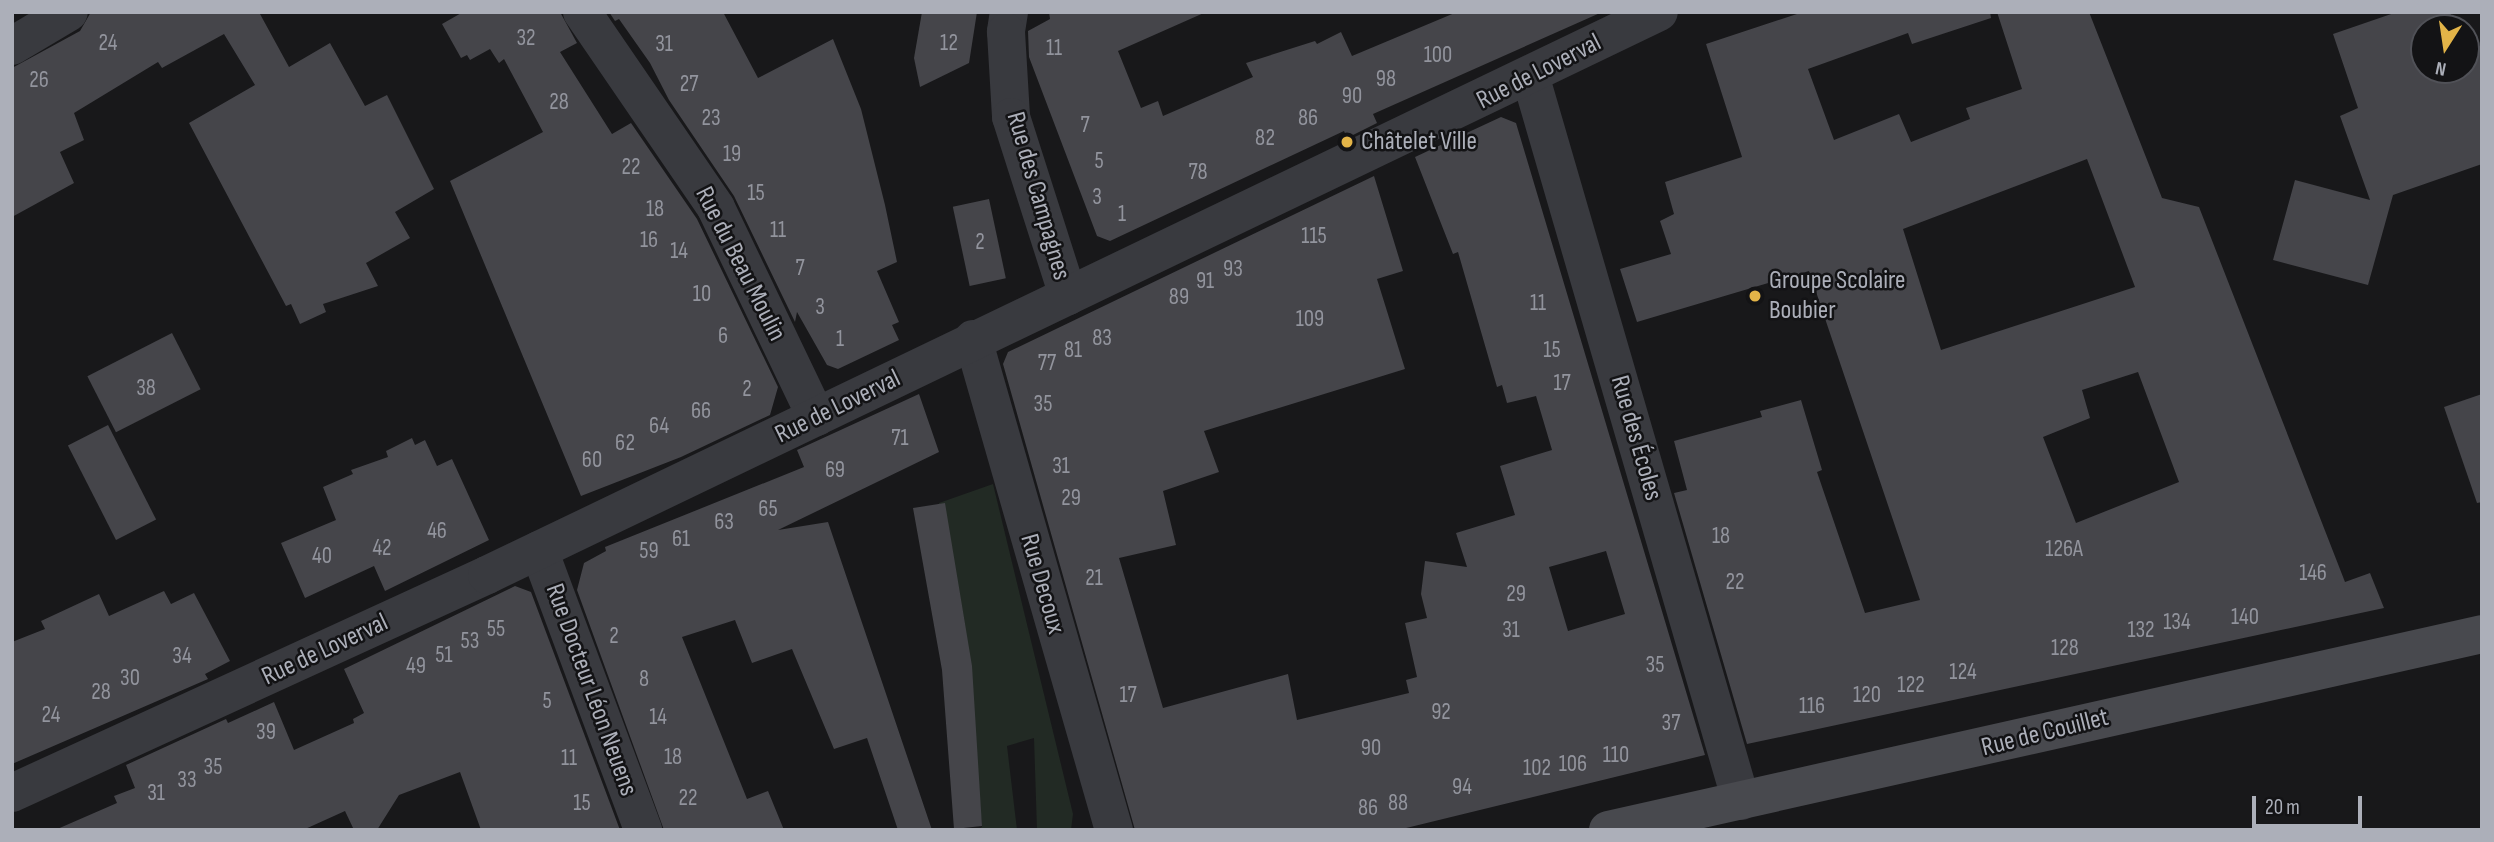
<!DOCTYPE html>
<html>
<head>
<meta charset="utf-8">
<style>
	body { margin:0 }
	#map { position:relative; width:2494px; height:842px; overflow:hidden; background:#18181a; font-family:"Sofia Sans Condensed",sans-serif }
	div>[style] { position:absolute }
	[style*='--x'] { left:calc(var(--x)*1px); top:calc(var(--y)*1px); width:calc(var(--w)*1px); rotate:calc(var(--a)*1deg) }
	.green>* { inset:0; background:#222a24 }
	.building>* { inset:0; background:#45454a; transform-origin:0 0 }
	.minor>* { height:38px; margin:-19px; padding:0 19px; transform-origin:19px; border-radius:19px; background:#393a3f }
	.tertiary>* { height:38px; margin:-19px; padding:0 19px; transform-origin:19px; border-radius:19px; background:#393a3f }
	.secondary>* { height:38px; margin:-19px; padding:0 19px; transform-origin:19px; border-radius:19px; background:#48494e }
	.dots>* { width:19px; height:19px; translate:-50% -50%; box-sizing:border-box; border:4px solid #131315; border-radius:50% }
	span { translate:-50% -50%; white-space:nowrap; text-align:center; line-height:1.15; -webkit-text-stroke:5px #131315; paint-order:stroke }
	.number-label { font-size:23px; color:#92949d }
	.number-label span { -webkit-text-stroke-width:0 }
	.street-label { font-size:26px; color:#acafb9 }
	.poi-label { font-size:26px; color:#acafb9 }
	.left { translate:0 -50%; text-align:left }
	.frame { position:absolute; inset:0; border:14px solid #acafb9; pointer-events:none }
	.north { position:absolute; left:2410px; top:14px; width:70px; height:70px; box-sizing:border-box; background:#131315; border:2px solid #505157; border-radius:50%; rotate:192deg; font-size:19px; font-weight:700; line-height:28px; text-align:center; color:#acafb9 }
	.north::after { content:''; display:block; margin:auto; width:24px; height:32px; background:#e3b448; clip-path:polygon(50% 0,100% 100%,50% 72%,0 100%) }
	.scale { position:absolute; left:2252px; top:796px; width:110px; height:32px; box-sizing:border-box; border:4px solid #acafb9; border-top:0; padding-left:9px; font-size:21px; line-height:24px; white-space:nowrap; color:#acafb9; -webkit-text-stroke:5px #131315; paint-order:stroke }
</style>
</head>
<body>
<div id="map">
	<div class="green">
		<div style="clip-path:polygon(993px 484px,1073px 814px,1071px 830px,1037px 830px,1034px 738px,1007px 746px,1017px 830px,977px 830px,982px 827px,970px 687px,939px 509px,939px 503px)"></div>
	</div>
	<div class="building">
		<div style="clip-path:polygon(91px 12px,264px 12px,260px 14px,289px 67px,330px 43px,365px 106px,387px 95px,434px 189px,395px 212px,410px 238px,366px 263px,378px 286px,323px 304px,326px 312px,300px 324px,291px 304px,286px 306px,189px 123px,255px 85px,224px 34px,162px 68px,158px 62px,74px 113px,84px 140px,60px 152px,74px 183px,12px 217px,12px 68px,80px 31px)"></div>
		<div style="clip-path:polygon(463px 12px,560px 12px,577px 43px,560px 52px,612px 134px,631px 123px,697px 219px,778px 387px,770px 415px,681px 457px,581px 496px,450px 181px,543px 132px,504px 59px,499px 63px,490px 49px,470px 60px,467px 55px,461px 58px,442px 24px)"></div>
		<div style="clip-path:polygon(609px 12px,723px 12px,758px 78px,833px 39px,861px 109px,885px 205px,897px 262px,877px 271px,899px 322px,892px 325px,899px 340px,838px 369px,827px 365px,797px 312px,795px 322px,734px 196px,669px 100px,650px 63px,619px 19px,615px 21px)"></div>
		<div style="clip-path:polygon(922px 12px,977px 12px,969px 63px,920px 87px,914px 58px)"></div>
		<div style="clip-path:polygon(1049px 12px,1206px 12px,1118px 51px,1141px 108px,1158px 101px,1163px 116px,1253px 77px,1246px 63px,1315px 41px,1317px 44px,1341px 32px,1352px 56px,1457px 12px,1600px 13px,1373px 114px,1377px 123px,1347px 138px,1344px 131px,1110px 241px,1097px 236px,1029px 57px,1028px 31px,1050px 19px)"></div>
		<div style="clip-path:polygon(evenodd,1803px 12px,1990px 12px,1991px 18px,1912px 44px,1908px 33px,1808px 69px,1834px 140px,1899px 114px,1911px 142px,1970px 119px,1966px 108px,2022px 89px,1997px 12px,2089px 12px,2162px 198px,2199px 207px,2345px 582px,2370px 573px,2384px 608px,1747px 744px,1674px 493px,1687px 490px,1674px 441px,1762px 417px,1760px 411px,1801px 400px,1822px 470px,1817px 472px,1865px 613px,1920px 600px,1809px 271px,1637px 322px,1620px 269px,1671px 254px,1660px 221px,1674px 214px,1665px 182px,1742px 157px,1706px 44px,1803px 12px,2087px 159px,2135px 287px,1941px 350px,1903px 229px,2087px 159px,1803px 12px,2138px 372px,2179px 482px,2076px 523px,2043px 437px,2090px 418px,2082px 390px,2138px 372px)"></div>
		<div style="clip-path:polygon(2397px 12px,2450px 12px,2455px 28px,2424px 28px,2424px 70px,2466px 70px,2466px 51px,2482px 45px,2482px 164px,2393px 195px,2368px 285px,2273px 260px,2295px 180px,2370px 200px,2340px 116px,2358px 108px,2333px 34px)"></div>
		<div style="clip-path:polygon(evenodd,1501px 117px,1516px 123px,1705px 755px,1398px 830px,1135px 830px,1003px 364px,1008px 352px,1374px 176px,1403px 271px,1377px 279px,1405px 369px,1204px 431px,1219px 472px,1163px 491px,1176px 545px,1119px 558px,1163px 708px,1288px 674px,1297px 720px,1409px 693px,1406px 680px,1417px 677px,1405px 623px,1427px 618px,1421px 594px,1425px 561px,1467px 567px,1456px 533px,1515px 515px,1500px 466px,1552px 450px,1536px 396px,1507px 403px,1502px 385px,1497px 387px,1458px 252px,1453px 254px,1415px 157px,1501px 117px,1606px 551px,1625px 614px,1568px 631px,1549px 567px,1606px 551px)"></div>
		<div style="left:989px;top:199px;width:81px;height:37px;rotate:78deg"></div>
		<div style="left:172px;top:333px;width:63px;height:95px;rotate:63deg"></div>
		<div style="clip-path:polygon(919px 394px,939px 452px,778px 530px,828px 522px,932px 830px,898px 830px,867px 738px,834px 749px,792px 649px,752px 663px,735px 620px,682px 637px,747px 799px,768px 791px,784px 830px,664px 830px,577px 590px,584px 563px,606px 551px,605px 547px,804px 467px,797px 450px)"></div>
		<div style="clip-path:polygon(2482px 394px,2482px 502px,2477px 503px,2444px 407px)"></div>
		<div style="left:108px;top:425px;width:106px;height:45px;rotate:63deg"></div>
		<div style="clip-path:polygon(412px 438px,415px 445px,425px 440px,437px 466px,452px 459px,489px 540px,385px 591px,374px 566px,305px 598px,281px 543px,336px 520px,323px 487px,353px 474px,351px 470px,388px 457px,386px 451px)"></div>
		<div style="clip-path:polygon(945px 503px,972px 666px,982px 826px,954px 829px,942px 670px,913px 508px)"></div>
		<div style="clip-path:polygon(515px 586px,531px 592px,620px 830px,481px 830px,460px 772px,399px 795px,377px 830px,354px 830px,345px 811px,303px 830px,55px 830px,117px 803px,114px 796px,135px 788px,126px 765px,226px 719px,228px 723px,274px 702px,294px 750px,354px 723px,353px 719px,364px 713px,344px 669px)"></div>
		<div style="clip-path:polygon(164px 591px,171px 604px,194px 593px,230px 661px,205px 674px,208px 679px,12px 764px,12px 642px,45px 629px,41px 621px,99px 594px,109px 616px)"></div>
	</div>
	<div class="minor">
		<div style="--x:582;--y:12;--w:237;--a:55.6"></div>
		<div style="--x:716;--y:208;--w:232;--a:64.4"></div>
		<div style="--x:1009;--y:12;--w:20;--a:99"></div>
		<div style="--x:1006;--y:32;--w:85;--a:86.6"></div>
		<div style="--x:1011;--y:117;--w:188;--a:72.3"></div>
		<div style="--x:12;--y:46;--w:66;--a:-30.8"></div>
		<div style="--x:1530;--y:75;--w:756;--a:73.79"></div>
		<div style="--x:973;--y:339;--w:511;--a:73.98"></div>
		<div style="--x:539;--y:550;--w:299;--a:69.6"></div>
	</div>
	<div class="tertiary">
		<div style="--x:12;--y:793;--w:523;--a:-24.65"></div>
		<div style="--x:487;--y:575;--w:1300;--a:-25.66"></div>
	</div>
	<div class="secondary">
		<div style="--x:1608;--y:830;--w:896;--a:-12.64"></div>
	</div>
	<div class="dots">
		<div style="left:1347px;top:142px;background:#e3b448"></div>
		<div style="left:1755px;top:296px;background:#e3b448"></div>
	</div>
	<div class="number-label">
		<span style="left:526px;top:38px">32</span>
		<span style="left:108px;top:43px">24</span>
		<span style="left:949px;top:43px">12</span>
		<span style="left:664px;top:44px">31</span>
		<span style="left:1054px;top:48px">11</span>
		<span style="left:1438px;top:55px">100</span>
		<span style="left:1386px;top:79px">98</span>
		<span style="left:39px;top:80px">26</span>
		<span style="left:689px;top:84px">27</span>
		<span style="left:1352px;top:96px">90</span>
		<span style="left:559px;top:102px">28</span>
		<span style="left:711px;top:118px">23</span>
		<span style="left:1308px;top:118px">86</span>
		<span style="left:1085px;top:125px">7</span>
		<span style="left:1265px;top:138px">82</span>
		<span style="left:732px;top:154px">19</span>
		<span style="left:1099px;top:161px">5</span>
		<span style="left:631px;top:167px">22</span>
		<span style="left:1198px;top:172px">78</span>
		<span style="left:756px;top:193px">15</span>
		<span style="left:1097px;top:197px">3</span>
		<span style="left:655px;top:209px">18</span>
		<span style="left:1122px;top:214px">1</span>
		<span style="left:778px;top:230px">11</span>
		<span style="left:1314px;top:236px">115</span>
		<span style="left:649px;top:240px">16</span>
		<span style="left:980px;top:242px">2</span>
		<span style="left:679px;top:251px">14</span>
		<span style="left:800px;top:268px">7</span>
		<span style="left:1233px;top:269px">93</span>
		<span style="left:1205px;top:281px">91</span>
		<span style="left:702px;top:294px">10</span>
		<span style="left:1179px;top:297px">89</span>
		<span style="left:1538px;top:303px">11</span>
		<span style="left:820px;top:307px">3</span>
		<span style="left:1310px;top:319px">109</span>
		<span style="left:723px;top:336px">6</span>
		<span style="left:1102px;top:338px">83</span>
		<span style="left:840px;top:339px">1</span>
		<span style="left:1073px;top:350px">81</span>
		<span style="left:1552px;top:350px">15</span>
		<span style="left:1047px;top:363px">77</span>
		<span style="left:1562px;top:383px">17</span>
		<span style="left:146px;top:388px">38</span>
		<span style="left:747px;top:389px">2</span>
		<span style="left:1043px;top:404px">35</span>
		<span style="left:701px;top:411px">66</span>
		<span style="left:659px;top:426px">64</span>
		<span style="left:900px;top:438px">71</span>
		<span style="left:625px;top:443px">62</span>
		<span style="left:592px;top:460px">60</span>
		<span style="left:1061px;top:466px">31</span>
		<span style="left:835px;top:470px">69</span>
		<span style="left:1071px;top:498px">29</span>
		<span style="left:768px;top:509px">65</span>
		<span style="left:724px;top:522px">63</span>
		<span style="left:437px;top:531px">46</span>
		<span style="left:1721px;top:536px">18</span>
		<span style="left:681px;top:539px">61</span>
		<span style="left:382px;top:548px">42</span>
		<span style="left:2064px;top:549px">126A</span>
		<span style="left:649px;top:551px">59</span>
		<span style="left:322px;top:556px">40</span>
		<span style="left:2313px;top:573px">146</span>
		<span style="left:1094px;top:578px">21</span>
		<span style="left:1735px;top:582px">22</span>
		<span style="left:1516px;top:594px">29</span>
		<span style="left:2245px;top:617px">140</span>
		<span style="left:2177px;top:622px">134</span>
		<span style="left:496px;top:629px">55</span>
		<span style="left:1511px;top:630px">31</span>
		<span style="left:2141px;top:630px">132</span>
		<span style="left:614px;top:636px">2</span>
		<span style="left:470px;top:641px">53</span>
		<span style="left:2065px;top:648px">128</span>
		<span style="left:444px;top:655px">51</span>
		<span style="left:182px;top:656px">34</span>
		<span style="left:1655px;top:665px">35</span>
		<span style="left:416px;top:666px">49</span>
		<span style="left:1963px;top:672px">124</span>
		<span style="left:130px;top:678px">30</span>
		<span style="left:644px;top:679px">8</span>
		<span style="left:1911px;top:685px">122</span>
		<span style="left:101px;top:692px">28</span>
		<span style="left:1128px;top:695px">17</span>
		<span style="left:1867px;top:695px">120</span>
		<span style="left:547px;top:701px">5</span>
		<span style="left:1812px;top:706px">116</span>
		<span style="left:1441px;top:712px">92</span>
		<span style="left:51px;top:715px">24</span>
		<span style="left:658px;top:717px">14</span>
		<span style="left:1671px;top:723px">37</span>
		<span style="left:266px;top:732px">39</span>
		<span style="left:1371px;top:748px">90</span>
		<span style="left:1616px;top:755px">110</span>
		<span style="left:673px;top:757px">18</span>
		<span style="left:569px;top:758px">11</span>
		<span style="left:1573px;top:764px">106</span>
		<span style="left:213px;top:767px">35</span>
		<span style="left:1537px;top:768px">102</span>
		<span style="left:187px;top:780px">33</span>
		<span style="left:1462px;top:787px">94</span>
		<span style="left:156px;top:793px">31</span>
		<span style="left:688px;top:798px">22</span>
		<span style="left:582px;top:803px">15</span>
		<span style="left:1398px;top:803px">88</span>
		<span style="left:1368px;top:808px">86</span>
	</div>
	<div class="street-label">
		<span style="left:1539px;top:72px;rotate:-27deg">Rue de Loverval</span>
		<span style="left:1038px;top:196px;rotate:74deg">Rue des Campagnes</span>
		<span style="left:740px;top:264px;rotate:63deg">Rue du Beau Moulin</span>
		<span style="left:838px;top:407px;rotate:-26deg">Rue de Loverval</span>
		<span style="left:1636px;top:438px;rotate:74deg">Rue des Écoles</span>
		<span style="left:1042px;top:584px;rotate:74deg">Rue Decoux</span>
		<span style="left:325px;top:650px;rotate:-25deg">Rue de Loverval</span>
		<span style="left:591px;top:690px;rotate:70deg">Rue Docteur Léon Neuens</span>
		<span style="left:2045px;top:733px;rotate:-14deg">Rue de Couillet</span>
	</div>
	<div class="poi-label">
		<span class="left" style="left:1361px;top:142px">Châtelet Ville</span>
		<span class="left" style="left:1769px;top:296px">Groupe Scolaire<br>Boubier</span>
	</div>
	<div class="frame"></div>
	<div class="north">N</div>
	<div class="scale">20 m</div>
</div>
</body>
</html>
